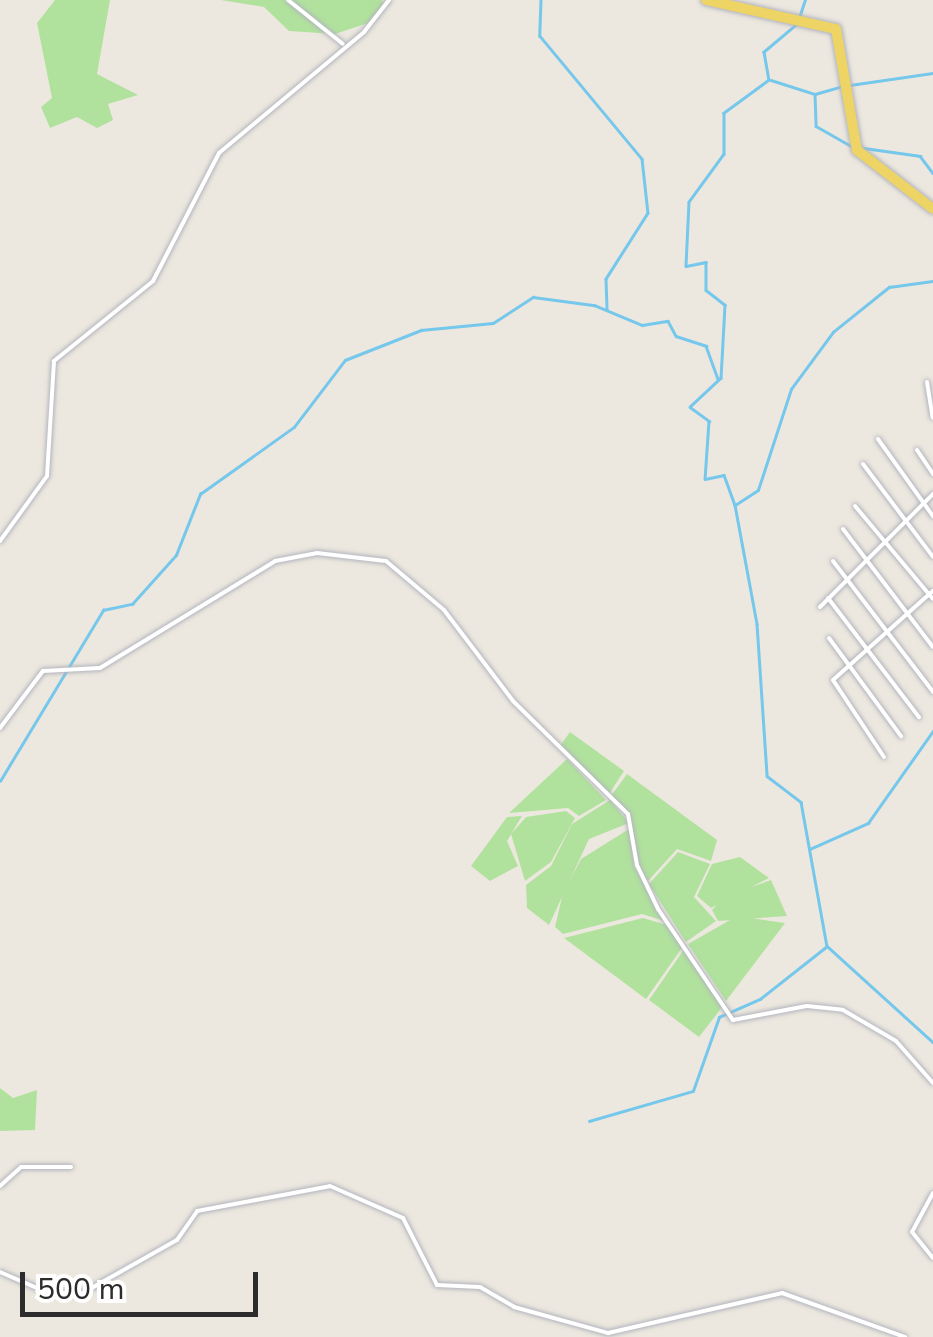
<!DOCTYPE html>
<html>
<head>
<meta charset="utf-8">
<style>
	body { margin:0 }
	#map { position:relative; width:933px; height:1337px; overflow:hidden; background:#ede8df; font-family:"Nunito Sans",sans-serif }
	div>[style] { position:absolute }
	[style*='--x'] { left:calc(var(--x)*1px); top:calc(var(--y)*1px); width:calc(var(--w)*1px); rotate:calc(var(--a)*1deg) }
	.green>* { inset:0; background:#b1e29d }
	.stream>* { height:2.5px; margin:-1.25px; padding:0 1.25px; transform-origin:1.25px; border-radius:1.25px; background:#75c7ec }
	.roads { filter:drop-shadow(0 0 2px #b2b5bf) drop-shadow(0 0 2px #b2b5bf) }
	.street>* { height:4px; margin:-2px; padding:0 2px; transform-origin:2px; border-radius:2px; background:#fff }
	.primary>* { height:10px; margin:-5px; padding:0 5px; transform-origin:5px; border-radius:5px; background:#eed464 }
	span { translate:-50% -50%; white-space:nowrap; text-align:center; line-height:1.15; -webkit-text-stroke:8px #fff; paint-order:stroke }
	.scale { position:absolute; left:20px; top:1272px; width:238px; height:45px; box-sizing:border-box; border:5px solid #2c2c2c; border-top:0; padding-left:12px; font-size:30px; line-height:35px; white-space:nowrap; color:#2c2c2c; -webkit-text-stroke:8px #fff; paint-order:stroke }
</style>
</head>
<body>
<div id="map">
	<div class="green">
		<div style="clip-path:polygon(55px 0,110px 0,97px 74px,138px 95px,108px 104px,113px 120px,97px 128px,77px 117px,50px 128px,41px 107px,52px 98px,37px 23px)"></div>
		<div style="clip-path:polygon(221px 0,382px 0,385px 7px,377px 20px,335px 34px,289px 31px,264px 7px)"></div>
		<div style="clip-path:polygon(570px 732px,624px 771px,609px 794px,560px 746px)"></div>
		<div style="clip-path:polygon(567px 759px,606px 800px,579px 816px,568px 808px,509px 813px)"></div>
		<div style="clip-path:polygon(627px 774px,717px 840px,711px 861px,677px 849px,648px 881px,637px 865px,631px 816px,611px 796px)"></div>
		<div style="clip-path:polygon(610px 800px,629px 823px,589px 839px,549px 925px,527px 908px,526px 885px,551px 866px,572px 824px)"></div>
		<div style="clip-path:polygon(566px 811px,575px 818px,551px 862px,525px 881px,511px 834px,526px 817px)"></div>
		<div style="clip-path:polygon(522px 816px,507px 841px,518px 866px,490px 881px,471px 866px,507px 817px)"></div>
		<div style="clip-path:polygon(629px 829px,634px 866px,664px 921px,642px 914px,563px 934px,555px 927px,563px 893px,581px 859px)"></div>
		<div style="clip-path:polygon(678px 852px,710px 864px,694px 897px,716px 921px,686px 942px,649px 884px)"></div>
		<div style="clip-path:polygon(740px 857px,769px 878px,711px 908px,697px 896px,712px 864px)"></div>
		<div style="clip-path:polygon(771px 880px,787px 916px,718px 921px,712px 910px,724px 897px)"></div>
		<div style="clip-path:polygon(737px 916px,785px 923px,726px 1001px,688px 944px)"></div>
		<div style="clip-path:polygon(643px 918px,670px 926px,684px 945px,646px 999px,564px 938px)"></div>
		<div style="clip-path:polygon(685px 948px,723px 1006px,699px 1037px,649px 1000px)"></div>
		<div style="clip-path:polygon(0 1088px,13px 1098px,37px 1090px,35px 1130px,0 1131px)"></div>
	</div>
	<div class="stream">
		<div style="--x:541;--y:0;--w:36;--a:92"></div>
		<div style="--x:540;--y:36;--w:160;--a:50.3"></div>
		<div style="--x:642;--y:159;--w:54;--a:83.7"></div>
		<div style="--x:648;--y:213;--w:78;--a:122.5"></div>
		<div style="--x:606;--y:279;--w:30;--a:88"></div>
		<div style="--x:799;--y:18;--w:19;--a:-72"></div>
		<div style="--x:796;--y:25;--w:42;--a:139.8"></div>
		<div style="--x:764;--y:52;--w:28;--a:80"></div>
		<div style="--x:769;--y:80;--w:56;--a:143.7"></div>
		<div style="--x:724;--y:113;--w:41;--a:90"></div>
		<div style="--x:724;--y:154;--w:59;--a:126.1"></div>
		<div style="--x:689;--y:202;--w:64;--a:92.7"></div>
		<div style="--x:686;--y:266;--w:20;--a:-11"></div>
		<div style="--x:706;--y:262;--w:28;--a:90"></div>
		<div style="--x:706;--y:290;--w:24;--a:38"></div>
		<div style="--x:725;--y:305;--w:73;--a:93.1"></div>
		<div style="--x:721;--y:378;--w:42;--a:136.9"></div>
		<div style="--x:690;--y:407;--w:24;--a:36"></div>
		<div style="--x:709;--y:421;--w:58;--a:93.9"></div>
		<div style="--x:705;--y:479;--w:19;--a:-12"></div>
		<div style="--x:724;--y:475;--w:32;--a:70"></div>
		<div style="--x:735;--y:505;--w:121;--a:79.5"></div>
		<div style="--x:757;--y:624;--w:152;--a:86.2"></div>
		<div style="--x:767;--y:776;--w:43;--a:37.4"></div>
		<div style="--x:801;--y:802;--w:146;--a:79.8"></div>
		<div style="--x:827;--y:946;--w:143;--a:42.2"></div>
		<div style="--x:771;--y:80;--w:46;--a:17.7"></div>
		<div style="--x:815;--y:94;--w:29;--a:-16"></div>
		<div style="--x:850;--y:85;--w:84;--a:-8.2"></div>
		<div style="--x:815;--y:94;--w:32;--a:88"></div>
		<div style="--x:816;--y:126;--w:40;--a:29.7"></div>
		<div style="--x:864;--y:148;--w:57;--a:8.1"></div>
		<div style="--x:920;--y:156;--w:21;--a:53"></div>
		<div style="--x:735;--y:505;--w:27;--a:-33"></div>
		<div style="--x:758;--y:490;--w:106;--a:-71.9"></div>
		<div style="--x:791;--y:389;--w:71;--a:-53.6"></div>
		<div style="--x:833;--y:332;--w:72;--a:-38.8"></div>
		<div style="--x:889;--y:287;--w:44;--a:-7.8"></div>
		<div style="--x:0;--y:781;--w:200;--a:-58.9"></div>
		<div style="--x:103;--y:610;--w:30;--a:-12"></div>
		<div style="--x:132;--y:604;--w:66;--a:-48.1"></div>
		<div style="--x:176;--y:555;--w:66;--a:-68.5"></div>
		<div style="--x:200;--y:494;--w:115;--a:-35.5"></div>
		<div style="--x:294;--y:427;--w:84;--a:-52.7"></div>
		<div style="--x:345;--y:360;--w:82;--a:-21.5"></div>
		<div style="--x:421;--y:330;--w:72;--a:-5.6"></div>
		<div style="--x:493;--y:323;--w:48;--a:-33"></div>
		<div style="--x:533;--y:297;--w:62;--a:7.5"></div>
		<div style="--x:594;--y:305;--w:52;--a:22.6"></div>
		<div style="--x:642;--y:325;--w:26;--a:-9"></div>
		<div style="--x:668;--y:321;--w:17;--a:62"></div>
		<div style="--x:676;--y:336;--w:32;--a:18"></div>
		<div style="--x:706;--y:346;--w:35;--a:70"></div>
		<div style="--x:810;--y:849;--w:64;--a:-24.1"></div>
		<div style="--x:868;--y:823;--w:113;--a:-54.8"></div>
		<div style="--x:589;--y:1121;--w:108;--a:-16.1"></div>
		<div style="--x:693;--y:1091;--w:78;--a:-70.6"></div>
		<div style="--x:719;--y:1017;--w:45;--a:-23.7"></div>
		<div style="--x:760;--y:999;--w:85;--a:-38.3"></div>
	</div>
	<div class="roads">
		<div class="street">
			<div style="--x:288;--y:0;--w:70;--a:38.7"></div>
			<div style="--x:927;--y:382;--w:36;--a:81"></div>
			<div style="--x:878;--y:439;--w:95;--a:54.5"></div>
			<div style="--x:917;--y:450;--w:29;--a:56"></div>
			<div style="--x:863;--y:464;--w:116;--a:53"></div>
			<div style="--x:855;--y:506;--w:121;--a:50"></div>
			<div style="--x:843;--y:529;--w:148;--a:52.7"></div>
			<div style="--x:0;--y:541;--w:80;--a:-54.1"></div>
			<div style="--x:47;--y:476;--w:115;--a:-86.5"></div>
			<div style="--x:54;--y:361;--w:127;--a:-38.9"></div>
			<div style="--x:153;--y:281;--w:144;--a:-62.7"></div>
			<div style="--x:219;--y:153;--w:189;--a:-39.8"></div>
			<div style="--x:364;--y:32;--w:41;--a:-52"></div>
			<div style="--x:386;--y:561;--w:76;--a:40.2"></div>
			<div style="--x:444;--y:610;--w:114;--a:52.8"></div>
			<div style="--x:513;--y:701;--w:161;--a:44.5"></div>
			<div style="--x:628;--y:814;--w:52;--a:80"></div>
			<div style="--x:637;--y:865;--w:49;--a:64.5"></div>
			<div style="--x:658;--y:909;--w:134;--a:56"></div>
			<div style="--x:733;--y:1020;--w:75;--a:-10.7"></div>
			<div style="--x:807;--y:1006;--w:36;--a:6"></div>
			<div style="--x:843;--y:1010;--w:61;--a:30.3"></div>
			<div style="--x:896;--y:1041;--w:56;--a:48.6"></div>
			<div style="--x:833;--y:561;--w:165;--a:52.6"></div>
			<div style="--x:828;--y:598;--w:150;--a:52.6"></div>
			<div style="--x:820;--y:607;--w:160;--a:-45"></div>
			<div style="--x:829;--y:638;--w:122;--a:53.7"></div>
			<div style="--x:0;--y:728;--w:71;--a:-53"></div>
			<div style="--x:43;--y:671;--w:57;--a:-3"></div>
			<div style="--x:100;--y:668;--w:205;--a:-31.4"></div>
			<div style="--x:275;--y:561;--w:43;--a:-10.8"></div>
			<div style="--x:317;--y:553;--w:69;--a:6.6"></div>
			<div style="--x:884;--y:757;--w:92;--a:-123.5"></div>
			<div style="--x:833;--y:680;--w:134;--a:-41.7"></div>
			<div style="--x:0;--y:1186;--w:28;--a:-42"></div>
			<div style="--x:21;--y:1167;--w:50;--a:0"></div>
			<div style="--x:933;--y:1193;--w:44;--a:118.3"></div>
			<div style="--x:912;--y:1232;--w:33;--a:51"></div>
			<div style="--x:0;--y:1272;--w:50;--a:23.5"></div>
			<div style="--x:46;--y:1292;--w:35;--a:3"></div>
			<div style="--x:81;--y:1294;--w:110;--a:-29.4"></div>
			<div style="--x:177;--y:1240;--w:35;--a:-55"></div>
			<div style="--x:197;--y:1211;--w:135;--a:-10.6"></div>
			<div style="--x:330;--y:1186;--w:80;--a:23.7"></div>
			<div style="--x:403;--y:1218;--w:75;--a:63.1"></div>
			<div style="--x:437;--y:1285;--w:43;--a:2.7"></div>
			<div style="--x:480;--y:1287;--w:39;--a:30"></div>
			<div style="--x:514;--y:1307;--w:98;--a:15.5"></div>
			<div style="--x:608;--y:1333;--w:179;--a:-12.9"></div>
			<div style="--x:782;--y:1293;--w:131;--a:19.7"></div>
		</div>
		<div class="primary">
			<div style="--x:706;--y:0;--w:133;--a:12.6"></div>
			<div style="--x:836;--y:29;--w:123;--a:80.2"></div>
			<div style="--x:857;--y:150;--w:96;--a:37.8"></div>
		</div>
	</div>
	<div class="scale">500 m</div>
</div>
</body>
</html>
